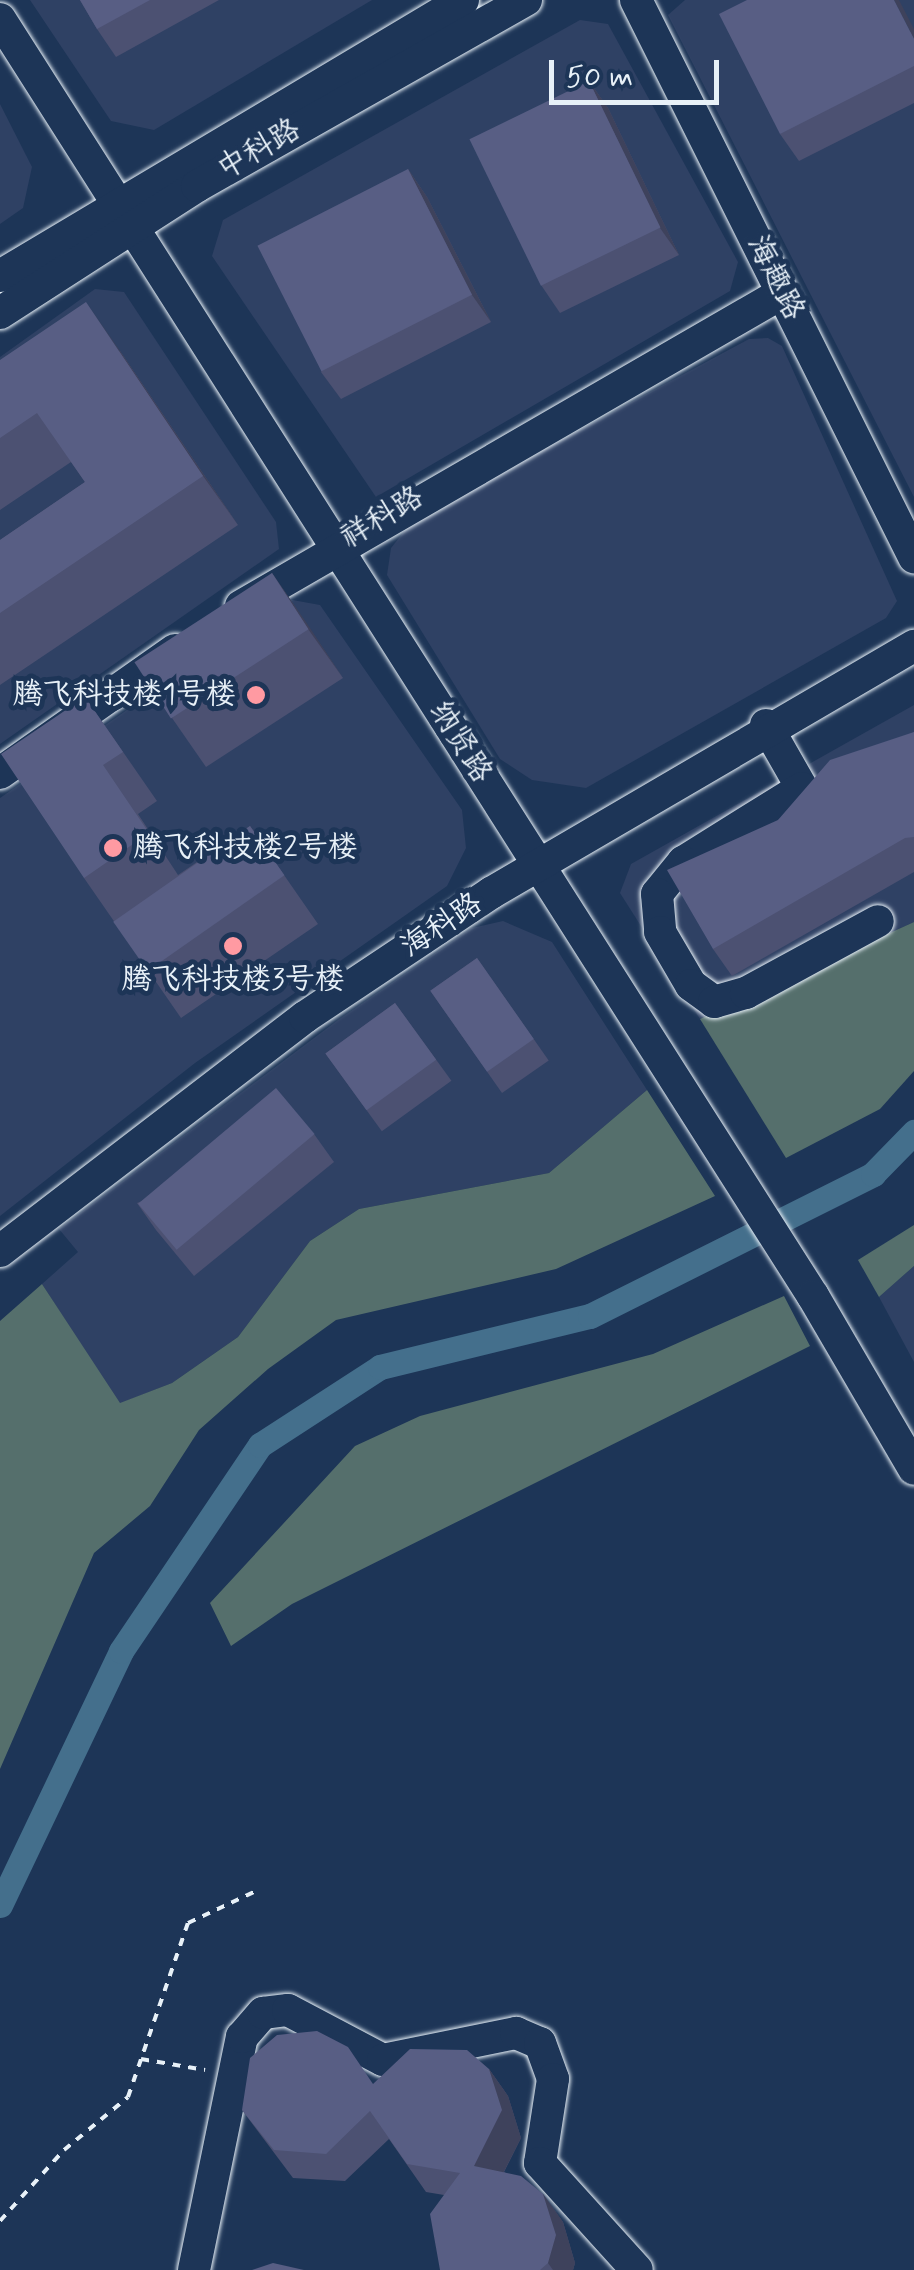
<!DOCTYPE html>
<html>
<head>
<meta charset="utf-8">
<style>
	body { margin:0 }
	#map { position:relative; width:914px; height:2270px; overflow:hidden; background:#1d3557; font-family:Mynerve,"LXGW WenKai TC",sans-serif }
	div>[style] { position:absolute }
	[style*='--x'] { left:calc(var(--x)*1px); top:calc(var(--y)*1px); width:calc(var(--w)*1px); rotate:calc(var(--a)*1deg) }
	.built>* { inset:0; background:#2f4164 }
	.green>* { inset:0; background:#556f6c }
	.canal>* { height:25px; margin:-12.5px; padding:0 12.5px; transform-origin:12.5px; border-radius:12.5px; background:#446f8c }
	.path>* { height:4px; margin-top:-2px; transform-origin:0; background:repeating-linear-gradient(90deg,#e8f1f8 0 8px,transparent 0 16px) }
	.roads { filter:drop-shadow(0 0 2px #e8f1f8) drop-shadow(0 0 2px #e8f1f8) }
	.minor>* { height:32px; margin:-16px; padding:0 16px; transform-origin:16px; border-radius:16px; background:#1d3557 }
	.wall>* { inset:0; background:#4c5172; transform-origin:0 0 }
	.shaded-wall>* { inset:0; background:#3e425c }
	.building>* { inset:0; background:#585e84; transform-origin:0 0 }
	.dots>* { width:28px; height:28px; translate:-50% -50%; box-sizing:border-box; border:5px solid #1d3557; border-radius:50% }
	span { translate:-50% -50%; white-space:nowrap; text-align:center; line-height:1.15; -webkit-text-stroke:10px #1d3557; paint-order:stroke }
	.street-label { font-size:30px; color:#e8f1f8 }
	.poi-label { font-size:30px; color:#e8f1f8 }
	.right { translate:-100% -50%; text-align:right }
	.left { translate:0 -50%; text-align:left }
	.scale { position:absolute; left:549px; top:60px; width:170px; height:45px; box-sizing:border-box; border:5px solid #e8f1f8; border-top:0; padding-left:12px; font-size:30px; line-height:35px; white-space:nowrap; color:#e8f1f8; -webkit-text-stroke:8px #1d3557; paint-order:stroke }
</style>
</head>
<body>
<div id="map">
	<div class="built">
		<div style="clip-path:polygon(30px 0,372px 0,154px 130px,111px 121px)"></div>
		<div style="clip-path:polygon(685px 0,914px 0,914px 497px,668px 15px)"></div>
		<div style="clip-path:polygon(580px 20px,608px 24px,738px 262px,730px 291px,376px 497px,212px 256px,223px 220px)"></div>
		<div style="clip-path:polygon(0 104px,32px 167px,23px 208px,0 224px)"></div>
		<div style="clip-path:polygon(95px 289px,124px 292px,276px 522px,279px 549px,0 744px,0 357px)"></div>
		<div style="clip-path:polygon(768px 338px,782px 346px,897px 601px,886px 618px,586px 788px,532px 780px,500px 759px,387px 575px,391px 548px,411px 523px,498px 474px,749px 339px)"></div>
		<div style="clip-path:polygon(287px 599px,320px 605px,462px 810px,466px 848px,447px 886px,195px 1063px,0 1216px,0 798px)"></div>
		<div style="clip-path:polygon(914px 705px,914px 922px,700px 1019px,620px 893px,631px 864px)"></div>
		<div style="clip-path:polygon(503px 921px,552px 942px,647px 1090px,549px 1173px,359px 1209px,310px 1241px,238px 1337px,172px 1383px,119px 1404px,42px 1284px,78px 1252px,59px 1229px,338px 1020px,472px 928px)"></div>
		<div style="clip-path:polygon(914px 1266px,914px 1362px,879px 1297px)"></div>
	</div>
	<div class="green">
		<div style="clip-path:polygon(914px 922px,914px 1071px,880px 1109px,786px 1158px,700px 1019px)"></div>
		<div style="clip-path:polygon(647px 1090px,715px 1196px,556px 1269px,336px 1320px,268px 1369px,199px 1430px,150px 1506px,94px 1553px,0 1769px,0 1321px,42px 1284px,120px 1403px,172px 1383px,238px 1337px,310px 1241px,359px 1209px,549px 1173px)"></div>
		<div style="clip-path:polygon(914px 1225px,914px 1266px,879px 1297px,858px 1260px)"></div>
		<div style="clip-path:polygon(784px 1296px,810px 1346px,292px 1604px,231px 1646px,210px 1603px,355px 1446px,420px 1416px,653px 1354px)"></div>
	</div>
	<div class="canal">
		<div style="--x:0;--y:1905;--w:281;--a:-64.5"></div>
		<div style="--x:121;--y:1651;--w:249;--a:-56"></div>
		<div style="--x:260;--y:1445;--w:143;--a:-33"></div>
		<div style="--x:380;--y:1367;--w:216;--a:-13.7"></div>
		<div style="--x:590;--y:1316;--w:317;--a:-26.6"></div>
		<div style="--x:873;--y:1174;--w:59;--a:-45.7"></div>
	</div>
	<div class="path">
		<div style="--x:141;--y:2059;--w:65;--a:9.8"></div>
		<div style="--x:0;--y:2221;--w:96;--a:-48"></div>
		<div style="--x:64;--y:2150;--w:83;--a:-39.6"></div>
		<div style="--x:128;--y:2097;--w:184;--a:-71"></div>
		<div style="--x:188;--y:1923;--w:75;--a:-25.2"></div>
	</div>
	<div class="roads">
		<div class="minor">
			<div style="--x:636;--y:0;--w:623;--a:63.48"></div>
			<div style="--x:0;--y:19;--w:1514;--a:57.52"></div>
			<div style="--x:813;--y:1296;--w:200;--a:59.7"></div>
			<div style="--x:0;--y:276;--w:539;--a:-30.8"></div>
			<div style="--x:0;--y:313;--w:234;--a:-32.8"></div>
			<div style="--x:197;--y:186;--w:378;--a:-29.5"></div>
			<div style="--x:241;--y:606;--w:625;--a:-30.05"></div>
			<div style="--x:766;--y:725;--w:73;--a:60.3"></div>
			<div style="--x:802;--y:788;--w:140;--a:148.1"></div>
			<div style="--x:683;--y:862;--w:41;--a:129.1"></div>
			<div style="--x:657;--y:894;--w:38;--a:85"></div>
			<div style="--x:660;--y:932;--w:61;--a:59.7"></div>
			<div style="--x:691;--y:985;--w:29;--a:36"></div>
			<div style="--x:714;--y:1002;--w:33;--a:-16"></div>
			<div style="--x:746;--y:993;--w:150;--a:-28.6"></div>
			<div style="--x:0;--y:773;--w:214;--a:-35.1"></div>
			<div style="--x:0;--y:1251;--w:384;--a:-37.5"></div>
			<div style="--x:305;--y:1017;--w:224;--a:-33.7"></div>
			<div style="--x:491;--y:893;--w:490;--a:-30.3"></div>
			<div style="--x:194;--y:2270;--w:238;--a:-78.4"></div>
			<div style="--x:242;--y:2037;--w:32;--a:-49"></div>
			<div style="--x:263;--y:2013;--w:25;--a:-7"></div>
			<div style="--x:288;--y:2010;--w:107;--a:27.8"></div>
			<div style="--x:383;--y:2060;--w:136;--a:-11.5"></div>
			<div style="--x:516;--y:2033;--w:26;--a:23"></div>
			<div style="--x:540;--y:2043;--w:38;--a:70"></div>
			<div style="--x:553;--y:2079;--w:85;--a:98.8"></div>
			<div style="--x:540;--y:2163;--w:144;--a:47.8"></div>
		</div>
	</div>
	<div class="wall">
		<div style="clip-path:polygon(80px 0,219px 0,116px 57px,97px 29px)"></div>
		<div style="clip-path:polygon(914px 29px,914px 103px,799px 161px,780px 134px)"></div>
		<div style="clip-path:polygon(589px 81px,608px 108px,679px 255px,560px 313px,541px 285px)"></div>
		<div style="clip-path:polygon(408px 169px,427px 197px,491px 322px,341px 399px,321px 372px)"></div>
		<div style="clip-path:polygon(120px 351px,238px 525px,0 685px,0 540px,85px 482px,71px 462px,0 510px,0 360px)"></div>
		<div style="clip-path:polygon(272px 573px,343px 678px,206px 767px,172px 718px)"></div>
		<div style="clip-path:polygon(85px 697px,157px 801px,138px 814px,178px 875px,250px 826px,318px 924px,181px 1018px,84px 878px)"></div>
		<div style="clip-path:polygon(914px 732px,914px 872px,732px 976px,713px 949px,778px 820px)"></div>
		<div style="left:477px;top:958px;width:125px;height:57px;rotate:55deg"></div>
		<div style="left:395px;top:1003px;width:96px;height:86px;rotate:54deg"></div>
		<div style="clip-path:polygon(314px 1134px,334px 1162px,194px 1276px,156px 1230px,137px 1203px)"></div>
		<div style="clip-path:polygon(489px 2069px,508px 2096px,521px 2138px,504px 2172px,543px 2194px,563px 2222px,575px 2263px,573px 2270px,440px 2270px,444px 2195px,426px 2192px,389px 2139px,345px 2181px,293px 2178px,242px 2110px,374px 2084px)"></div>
	</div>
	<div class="shaded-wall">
		<div style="clip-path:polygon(894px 0,899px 0,914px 29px,914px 39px)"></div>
		<div style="clip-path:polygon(589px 81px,608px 108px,679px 255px,660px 228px)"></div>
		<div style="clip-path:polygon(408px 169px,427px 197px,491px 322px,472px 295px)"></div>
		<div style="clip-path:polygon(86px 302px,120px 351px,238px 525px,203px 476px)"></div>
		<div style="clip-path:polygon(272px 573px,306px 622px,343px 678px,308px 629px)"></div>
		<div style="clip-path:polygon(489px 2069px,508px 2096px,521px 2138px,493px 2193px,474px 2166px)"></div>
		<div style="clip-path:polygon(543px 2194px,563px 2222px,575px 2263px,573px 2270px,553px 2270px,548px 2263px)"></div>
	</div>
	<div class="building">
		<div style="clip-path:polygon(80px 0,150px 0,97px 29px)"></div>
		<div style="clip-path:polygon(747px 0,894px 0,914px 39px,914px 66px,780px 134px,719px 14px)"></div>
		<div style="left:589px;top:81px;width:163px;height:133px;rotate:64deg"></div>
		<div style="left:408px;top:169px;width:141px;height:169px;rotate:63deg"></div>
		<div style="clip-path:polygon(86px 302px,203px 476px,0 613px,0 540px,85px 482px,37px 413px,0 438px,0 360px)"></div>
		<div style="left:272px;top:573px;width:67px;height:164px;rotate:57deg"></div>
		<div style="clip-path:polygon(85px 697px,123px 752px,103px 765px,149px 833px,84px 878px,1px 754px)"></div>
		<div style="clip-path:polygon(914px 732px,914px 837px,905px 838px,713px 949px,667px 870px,778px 820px,830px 760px)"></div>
		<div style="left:250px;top:826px;width:60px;height:167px;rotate:55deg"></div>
		<div style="left:477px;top:958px;width:99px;height:57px;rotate:55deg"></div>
		<div style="left:395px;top:1003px;width:70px;height:86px;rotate:54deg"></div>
		<div style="left:276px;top:1088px;width:60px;height:180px;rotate:50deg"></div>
		<div style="clip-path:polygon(317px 2031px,348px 2047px,373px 2084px,410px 2049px,467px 2050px,489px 2069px,502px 2110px,474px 2166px,521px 2176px,543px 2194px,556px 2235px,548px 2263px,540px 2270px,440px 2270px,430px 2214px,460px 2173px,407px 2164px,370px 2111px,326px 2154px,274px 2150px,242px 2110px,250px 2058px,277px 2035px)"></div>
		<div style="clip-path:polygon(273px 2263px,304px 2270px,252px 2270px)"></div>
	</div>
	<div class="dots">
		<div style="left:256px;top:695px;background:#ff9aa2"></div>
		<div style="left:113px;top:848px;background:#ff9aa2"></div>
		<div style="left:233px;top:946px;background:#ff9aa2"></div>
	</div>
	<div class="street-label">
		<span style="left:259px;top:150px;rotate:-30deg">中科路</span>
		<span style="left:775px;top:278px;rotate:63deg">海趣路</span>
		<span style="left:382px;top:518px;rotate:-31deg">祥科路</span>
		<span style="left:460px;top:742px;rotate:58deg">纳贤路</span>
		<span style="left:442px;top:926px;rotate:-34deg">海科路</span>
	</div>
	<div class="poi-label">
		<span class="right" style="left:236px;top:695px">腾飞科技楼1号楼</span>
		<span class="left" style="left:133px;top:848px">腾飞科技楼2号楼</span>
		<span style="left:233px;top:980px">腾飞科技楼3号楼</span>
	</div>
	<div class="scale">50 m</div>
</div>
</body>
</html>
